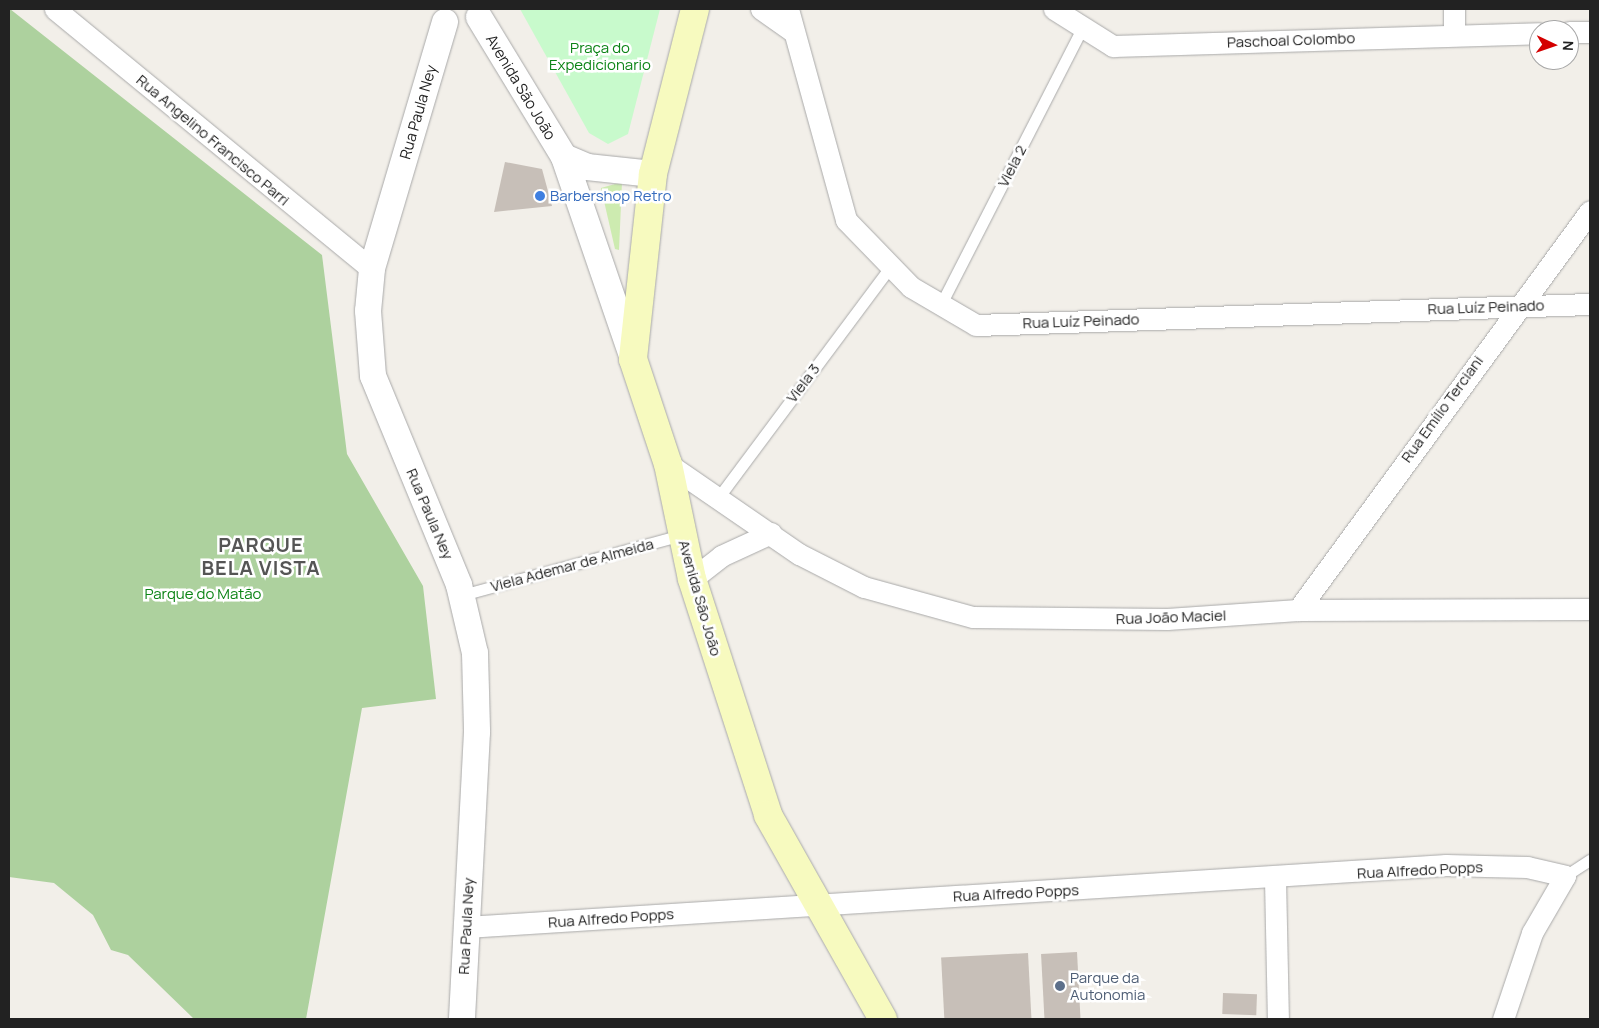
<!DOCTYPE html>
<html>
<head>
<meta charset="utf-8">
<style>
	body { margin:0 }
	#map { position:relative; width:1599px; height:1028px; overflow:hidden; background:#f2efe9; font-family:Manrope,sans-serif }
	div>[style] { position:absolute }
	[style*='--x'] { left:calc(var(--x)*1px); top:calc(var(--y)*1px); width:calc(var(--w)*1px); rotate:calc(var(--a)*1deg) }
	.grass>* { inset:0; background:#cdebb0 }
	.forest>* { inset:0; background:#add19e }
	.park>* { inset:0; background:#c8facc }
	.building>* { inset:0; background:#c7bfb8; transform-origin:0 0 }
	.roads { filter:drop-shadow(0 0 1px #a9a9a9) drop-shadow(0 0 1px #a9a9a9) }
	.service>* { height:11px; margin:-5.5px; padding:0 5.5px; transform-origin:5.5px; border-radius:5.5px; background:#fff }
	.minor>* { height:21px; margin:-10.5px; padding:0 10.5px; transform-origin:10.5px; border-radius:10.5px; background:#fff }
	.tertiary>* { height:26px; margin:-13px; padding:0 13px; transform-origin:13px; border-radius:13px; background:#fff }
	.secondary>* { height:28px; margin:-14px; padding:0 14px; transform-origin:14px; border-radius:14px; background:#f7fabf }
	.dots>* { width:14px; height:14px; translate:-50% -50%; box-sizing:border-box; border:2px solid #fff; border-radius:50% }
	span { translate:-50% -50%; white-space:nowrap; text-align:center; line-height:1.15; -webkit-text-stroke:5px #fff; paint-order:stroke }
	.street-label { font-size:15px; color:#222 }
	.park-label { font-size:15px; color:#0c8416 }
	.shop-label { font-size:15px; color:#366cbe }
	.left { translate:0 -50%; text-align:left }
	.service-label { font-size:15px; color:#4e5e75 }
	.district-label { font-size:20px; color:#555; font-weight:700; letter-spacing:1px }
	.frame { position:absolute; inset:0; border:10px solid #222; pointer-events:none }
	.north { position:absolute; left:1529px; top:20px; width:50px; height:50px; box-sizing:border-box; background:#fff; border:1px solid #a7a7a7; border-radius:50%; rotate:93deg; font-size:14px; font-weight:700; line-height:20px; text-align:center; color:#222 }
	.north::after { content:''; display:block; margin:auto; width:18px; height:22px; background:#d40000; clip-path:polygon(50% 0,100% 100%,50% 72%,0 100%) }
</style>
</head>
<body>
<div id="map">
	<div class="grass">
		<div style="clip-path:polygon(622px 182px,619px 250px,615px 249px,601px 188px)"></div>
	</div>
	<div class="forest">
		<div style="clip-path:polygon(10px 9px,322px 255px,347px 454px,423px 586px,436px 699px,362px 708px,306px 1019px,194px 1019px,128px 955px,111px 950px,93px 915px,54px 883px,9px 877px)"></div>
	</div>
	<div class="park">
		<div style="clip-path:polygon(520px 9px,660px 9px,628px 134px,608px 144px,589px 133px)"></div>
	</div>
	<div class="building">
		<div style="clip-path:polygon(505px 162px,542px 169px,552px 206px,494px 212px)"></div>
		<div style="left:1077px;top:952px;width:66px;height:36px;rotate:87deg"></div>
		<div style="left:1028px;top:953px;width:66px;height:87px;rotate:87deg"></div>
		<div style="left:1223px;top:993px;width:34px;height:21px;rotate:2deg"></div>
	</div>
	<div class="roads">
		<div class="service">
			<div style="--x:941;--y:304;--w:311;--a:-62.9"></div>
			<div style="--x:718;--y:498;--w:286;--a:-53.3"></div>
			<div style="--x:462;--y:595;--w:228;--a:-15.3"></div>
			<div style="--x:1565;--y:876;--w:30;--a:-33"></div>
		</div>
		<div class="minor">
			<div style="--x:55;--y:9;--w:410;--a:39.4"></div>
			<div style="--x:761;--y:9;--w:39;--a:35"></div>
			<div style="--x:788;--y:9;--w:219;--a:74.6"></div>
			<div style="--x:846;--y:220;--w:93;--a:45.9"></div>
			<div style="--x:911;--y:287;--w:75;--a:30.3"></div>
			<div style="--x:976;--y:325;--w:614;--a:-1.96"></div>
			<div style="--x:1054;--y:9;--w:70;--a:32.1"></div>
			<div style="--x:1113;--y:46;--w:426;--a:-1.7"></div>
			<div style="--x:1454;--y:9;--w:25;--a:90"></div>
			<div style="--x:1569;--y:32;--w:21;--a:0"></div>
			<div style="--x:668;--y:464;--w:159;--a:34.5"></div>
			<div style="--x:799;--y:554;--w:73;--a:26.9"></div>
			<div style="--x:864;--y:587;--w:113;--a:15.4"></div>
			<div style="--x:973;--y:617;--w:194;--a:0.6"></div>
			<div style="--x:1167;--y:619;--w:131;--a:-3.9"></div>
			<div style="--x:1298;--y:610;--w:292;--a:-0.2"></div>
			<div style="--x:692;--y:579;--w:37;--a:-38"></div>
			<div style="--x:721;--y:556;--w:55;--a:-24.7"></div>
			<div style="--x:1298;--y:610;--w:494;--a:-53.8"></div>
			<div style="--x:1275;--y:879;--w:140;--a:88.8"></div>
			<div style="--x:466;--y:927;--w:982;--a:-3.62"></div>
			<div style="--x:1446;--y:865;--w:81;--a:1.4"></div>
			<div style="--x:1527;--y:867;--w:39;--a:13"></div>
			<div style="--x:1565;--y:876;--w:66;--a:120.1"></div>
			<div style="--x:1532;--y:933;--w:91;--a:108.6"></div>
		</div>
		<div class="tertiary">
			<div style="--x:479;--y:17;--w:164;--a:58.7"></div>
			<div style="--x:564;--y:157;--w:213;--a:71.1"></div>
			<div style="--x:445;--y:22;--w:258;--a:106.5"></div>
			<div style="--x:372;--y:269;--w:42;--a:95.4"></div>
			<div style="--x:368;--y:311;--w:65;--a:85.6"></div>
			<div style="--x:373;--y:376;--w:226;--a:67.6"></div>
			<div style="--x:459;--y:585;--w:70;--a:76.8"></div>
			<div style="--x:475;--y:653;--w:79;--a:88.5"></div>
			<div style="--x:477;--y:732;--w:287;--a:93"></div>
			<div style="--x:564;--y:157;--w:25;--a:23"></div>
			<div style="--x:587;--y:167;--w:66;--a:6.1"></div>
		</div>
		<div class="secondary">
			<div style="--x:695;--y:9;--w:170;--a:104.3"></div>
			<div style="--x:653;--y:174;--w:186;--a:96.2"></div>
			<div style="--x:633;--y:359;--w:111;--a:71.6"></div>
			<div style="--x:668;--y:464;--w:117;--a:78.2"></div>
			<div style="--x:692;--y:579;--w:248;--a:72.1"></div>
			<div style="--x:768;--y:815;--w:234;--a:60.6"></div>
		</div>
	</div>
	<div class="dots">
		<div style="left:540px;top:196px;background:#3f7fe0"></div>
		<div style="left:1060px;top:986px;background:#5c6f8a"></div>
	</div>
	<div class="street-label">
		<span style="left:1291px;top:40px;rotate:-2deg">Paschoal Colombo</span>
		<span style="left:521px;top:87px;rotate:59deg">Avenida São João</span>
		<span style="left:418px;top:112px;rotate:-74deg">Rua Paula Ney</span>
		<span style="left:213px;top:140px;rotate:40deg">Rua Angelino Francisco Parri</span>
		<span style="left:1012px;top:166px;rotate:-63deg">Viela 2</span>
		<span style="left:1486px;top:307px;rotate:-2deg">Rua Luíz Peinado</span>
		<span style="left:1081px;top:321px;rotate:-2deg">Rua Luíz Peinado</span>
		<span style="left:803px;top:383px;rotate:-53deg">Viela 3</span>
		<span style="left:1442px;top:409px;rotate:-54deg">Rua Emílio Terciani</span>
		<span style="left:430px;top:514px;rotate:67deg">Rua Paula Ney</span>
		<span style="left:572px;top:565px;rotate:-15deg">Viela Ademar de Almeida</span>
		<span style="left:700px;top:598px;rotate:74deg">Avenida São João</span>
		<span style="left:1171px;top:617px;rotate:-2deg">Rua João Maciel</span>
		<span style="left:1420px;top:870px;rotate:-3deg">Rua Alfredo Popps</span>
		<span style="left:1016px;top:893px;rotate:-3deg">Rua Alfredo Popps</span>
		<span style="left:611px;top:918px;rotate:-4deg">Rua Alfredo Popps</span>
		<span style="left:466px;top:926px;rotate:-87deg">Rua Paula Ney</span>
	</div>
	<div class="park-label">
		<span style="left:600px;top:56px">Praça do<br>Expedicionario</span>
		<span style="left:203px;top:594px">Parque do Matão</span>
	</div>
	<div class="shop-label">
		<span class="left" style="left:550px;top:196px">Barbershop Retro</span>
	</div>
	<div class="service-label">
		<span class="left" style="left:1070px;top:986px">Parque da<br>Autonomia</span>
	</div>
	<div class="district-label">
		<span style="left:261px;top:556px">PARQUE<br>BELA VISTA</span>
	</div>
	<div class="frame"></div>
	<div class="north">N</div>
</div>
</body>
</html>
